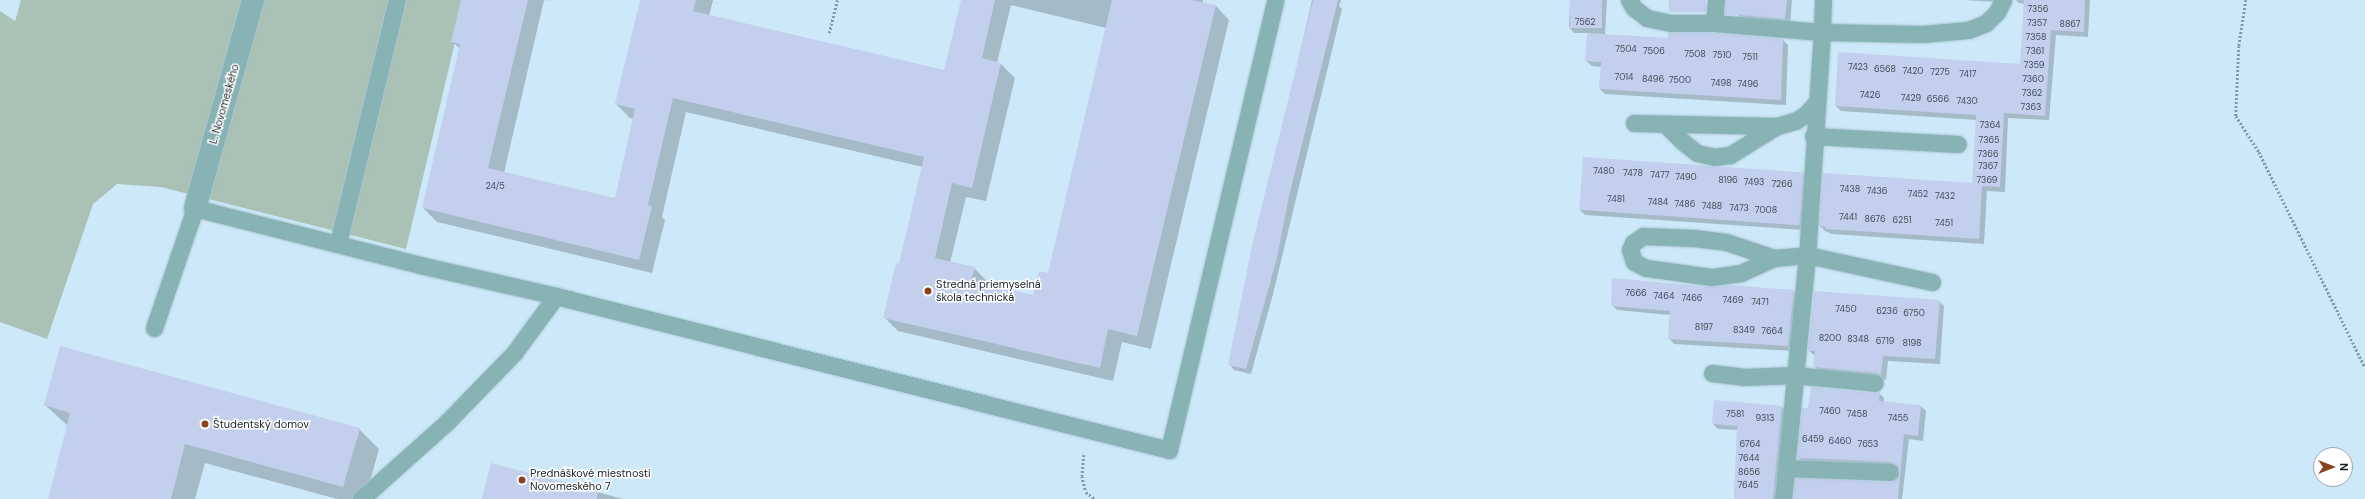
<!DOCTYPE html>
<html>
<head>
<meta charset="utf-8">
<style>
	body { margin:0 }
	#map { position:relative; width:2365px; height:499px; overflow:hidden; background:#cde9f9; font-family:"DM Sans",sans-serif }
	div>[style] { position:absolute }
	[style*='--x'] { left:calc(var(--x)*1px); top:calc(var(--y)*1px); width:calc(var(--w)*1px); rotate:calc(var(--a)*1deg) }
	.green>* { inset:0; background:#aac1b5 }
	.shadow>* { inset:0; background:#0003 }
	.building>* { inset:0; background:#c2cfed; transform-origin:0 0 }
	.path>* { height:2.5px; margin-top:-1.25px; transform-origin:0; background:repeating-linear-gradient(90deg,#8499a5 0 2px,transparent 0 4px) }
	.roads { filter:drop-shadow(0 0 1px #acc5d3) drop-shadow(0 0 1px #acc5d3) }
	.lane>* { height:17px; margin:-8.5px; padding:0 8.5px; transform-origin:8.5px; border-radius:8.5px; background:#87b3b4 }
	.street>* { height:22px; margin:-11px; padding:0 11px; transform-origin:11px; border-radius:11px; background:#87b3b4 }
	.dots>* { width:11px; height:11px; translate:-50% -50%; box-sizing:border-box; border:2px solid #fff; border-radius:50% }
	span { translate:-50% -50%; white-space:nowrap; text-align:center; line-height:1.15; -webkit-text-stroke:3px #fff; paint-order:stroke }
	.number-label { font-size:9px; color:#424c58 }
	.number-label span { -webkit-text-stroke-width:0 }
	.street-label { font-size:11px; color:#172127 }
	.poi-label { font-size:11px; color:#172127 }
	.left { translate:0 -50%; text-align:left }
	.north { position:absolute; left:2313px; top:447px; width:40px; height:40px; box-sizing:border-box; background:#fff; border:1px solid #a2a6a9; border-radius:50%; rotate:90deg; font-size:11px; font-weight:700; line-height:16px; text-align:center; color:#172127 }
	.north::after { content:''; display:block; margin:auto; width:14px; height:18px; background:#89431d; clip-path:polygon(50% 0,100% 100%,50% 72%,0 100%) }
</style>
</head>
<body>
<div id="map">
	<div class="green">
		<div style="clip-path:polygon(21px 0,465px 0,406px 249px,161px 187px,117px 184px,93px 204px,47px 339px,0 322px,0 11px,15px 21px)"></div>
	</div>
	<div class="shadow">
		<div style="clip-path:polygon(evenodd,462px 0,544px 0,504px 173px,616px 199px,634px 119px,630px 118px,616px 104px,641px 0,713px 0,709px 16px,945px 71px,962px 0,1203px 0,1203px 3px,1216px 6px,1229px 20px,1151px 349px,1122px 342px,1113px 381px,898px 331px,884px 317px,899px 265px,923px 167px,686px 112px,662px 217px,665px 220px,652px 273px,437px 222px,423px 208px,460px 49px,452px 41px,462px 0,1011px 5px,1106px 28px,1049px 275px,1034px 296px,987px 285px,988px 282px,974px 268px,950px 263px,966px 197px,986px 201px,1015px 78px,1001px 64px,997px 63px,1011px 5px)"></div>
		<div style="clip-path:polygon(1312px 0,1341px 0,1339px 6px,1342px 9px,1273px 294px,1251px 374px,1234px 370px,1229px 364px)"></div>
		<div style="clip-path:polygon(1570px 0,1607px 0,1605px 35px,1735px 43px,1783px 40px,1788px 45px,1786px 105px,1605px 94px,1600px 89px,1602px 67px,1592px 66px,1586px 61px,1588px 33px,1574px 33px,1569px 27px)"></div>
		<div style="clip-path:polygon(1739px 0,1792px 0,1790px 24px,1743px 20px,1737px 14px)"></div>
		<div style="clip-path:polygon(1963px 0,2000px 0,1998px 2px)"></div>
		<div style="clip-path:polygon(2016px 0,2090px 0,2088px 37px,2056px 35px,2049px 120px,2008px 118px,2005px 192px,1987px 191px,1984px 244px,1832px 234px,1825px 231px,1820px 226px,1973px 185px,1977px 120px,1841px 111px,1836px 106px,2021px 65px,2025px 4px,2019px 3px)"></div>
		<div style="clip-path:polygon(1802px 173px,1807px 178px,1804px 230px,1585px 215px,1580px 210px)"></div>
		<div style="clip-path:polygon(1710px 288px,1793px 291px,1798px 296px,1793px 351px,1674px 344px,1669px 338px,1670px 315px,1617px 310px,1612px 305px)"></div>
		<div style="clip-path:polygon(1939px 301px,1944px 306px,1940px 364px,1888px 361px,1886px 380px,1819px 372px,1814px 366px,1815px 356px,1809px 351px)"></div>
		<div style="clip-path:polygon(1879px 393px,1884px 398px,1884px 402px,1921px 406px,1926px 411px,1923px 441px,1909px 439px,1902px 499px,1793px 499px,1890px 483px,1900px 478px,1900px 469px,1897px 467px,1803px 463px,1798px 458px,1803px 409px,1809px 410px)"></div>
		<div style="clip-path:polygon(45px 405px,359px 429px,379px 449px,365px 499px,337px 499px,205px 463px,195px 499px,49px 499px,68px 426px)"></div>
		<div style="clip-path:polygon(1782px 407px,1787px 412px,1778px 499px,1734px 499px,1738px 430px,1718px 429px,1713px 424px)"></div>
		<div style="clip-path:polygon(492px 464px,623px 499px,483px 499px)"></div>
	</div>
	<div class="building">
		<div style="clip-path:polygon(461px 0,528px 0,488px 168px,615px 198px,635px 109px,615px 104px,640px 0,696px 0,693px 11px,944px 70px,961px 0,995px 0,982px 58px,1001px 63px,972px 188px,952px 183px,935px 258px,975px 267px,971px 280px,1033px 295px,1039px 271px,1048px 273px,1112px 0,1192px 0,1216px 5px,1137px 336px,1108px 329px,1100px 368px,883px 318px,896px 263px,899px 264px,924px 157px,673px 98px,648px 205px,652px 206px,639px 260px,422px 208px,460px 44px,451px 42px)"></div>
		<div style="clip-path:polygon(1313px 0,1338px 0,1289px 196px,1277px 258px,1246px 369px,1228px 365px,1253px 241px)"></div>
		<div style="left:1570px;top:0;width:32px;height:28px"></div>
		<div style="left:1669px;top:0;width:37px;height:12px"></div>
		<div style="clip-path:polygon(1726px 0,1787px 0,1785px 19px,1725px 14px)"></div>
		<div style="clip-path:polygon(2024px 0,2085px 0,2084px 32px,2051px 30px,2045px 116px,2004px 113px,2000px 187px,1982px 186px,1979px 239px,1826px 229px,1826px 227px,1819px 226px,1823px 173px,1972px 183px,1976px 115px,1835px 106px,1838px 52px,2020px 64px)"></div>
		<div style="clip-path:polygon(1587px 33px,1668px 38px,1668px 33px,1714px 33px,1783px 39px,1781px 100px,1599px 89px,1601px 62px,1585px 61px)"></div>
		<div style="left:1583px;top:157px;width:221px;height:53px;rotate:4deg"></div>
		<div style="clip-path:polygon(1612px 278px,1710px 287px,1727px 285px,1794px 290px,1788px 346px,1668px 339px,1670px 311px,1611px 306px)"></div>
		<div style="clip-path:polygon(1814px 291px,1940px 300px,1935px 359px,1883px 356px,1881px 375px,1876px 373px,1813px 367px,1815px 351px,1808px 351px,1808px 348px)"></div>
		<div style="clip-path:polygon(60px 346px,360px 428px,343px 487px,185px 444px,171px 499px,48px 499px,70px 413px,44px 405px)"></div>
		<div style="clip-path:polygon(1811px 387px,1874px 393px,1880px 392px,1879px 401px,1921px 405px,1918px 436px,1904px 434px,1898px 499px,1793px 499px,1795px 478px,1890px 482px,1895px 481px,1900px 473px,1899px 467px,1890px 462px,1797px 458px,1802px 408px,1808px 408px)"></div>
		<div style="clip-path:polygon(1714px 400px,1782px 406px,1773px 499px,1734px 499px,1737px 426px,1712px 424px)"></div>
		<div style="clip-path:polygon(491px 463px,598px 491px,597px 499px,482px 499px)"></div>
	</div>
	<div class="path">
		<div style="--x:2246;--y:0;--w:47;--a:98.7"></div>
		<div style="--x:2239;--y:46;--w:70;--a:92.5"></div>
		<div style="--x:2236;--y:116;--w:43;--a:57.4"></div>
		<div style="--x:2259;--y:152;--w:240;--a:63.8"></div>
		<div style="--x:829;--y:33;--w:34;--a:-76"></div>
		<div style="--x:1084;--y:455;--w:21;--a:95"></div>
		<div style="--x:1082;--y:476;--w:16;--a:76"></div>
		<div style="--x:1086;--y:492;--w:11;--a:38"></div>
	</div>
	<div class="roads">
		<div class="lane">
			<div style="--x:1629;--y:0;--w:9;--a:58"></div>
			<div style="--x:1634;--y:8;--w:16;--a:38"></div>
			<div style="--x:1647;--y:18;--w:25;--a:12"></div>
			<div style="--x:1671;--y:23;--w:43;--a:0"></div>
			<div style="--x:1714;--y:23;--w:108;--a:4.8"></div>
			<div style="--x:1822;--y:32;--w:224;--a:93.8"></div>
			<div style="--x:1807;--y:255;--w:245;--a:95.6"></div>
			<div style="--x:1823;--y:0;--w:32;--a:92"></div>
			<div style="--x:1822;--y:32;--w:101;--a:1.1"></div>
			<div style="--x:1923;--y:34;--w:45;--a:-5.1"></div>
			<div style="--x:1968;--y:30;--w:19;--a:-21"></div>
			<div style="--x:1986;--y:23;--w:16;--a:-45"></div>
			<div style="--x:1997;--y:12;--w:13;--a:-63"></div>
			<div style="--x:1714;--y:23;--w:23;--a:-85"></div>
			<div style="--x:1634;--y:123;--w:143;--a:1.2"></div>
			<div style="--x:1777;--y:126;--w:19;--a:-16"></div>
			<div style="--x:1795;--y:121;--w:13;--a:-32"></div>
			<div style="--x:1806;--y:114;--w:13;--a:-48"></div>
			<div style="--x:1665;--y:124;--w:25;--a:45"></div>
			<div style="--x:1683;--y:142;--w:18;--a:38"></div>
			<div style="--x:1697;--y:153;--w:17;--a:13"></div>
			<div style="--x:1714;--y:157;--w:16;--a:-7"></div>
			<div style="--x:1730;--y:155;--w:55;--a:-31.7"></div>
			<div style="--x:1813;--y:136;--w:145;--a:3.2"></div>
			<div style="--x:338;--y:243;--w:250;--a:-76.4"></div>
			<div style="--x:1774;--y:258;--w:36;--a:156"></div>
			<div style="--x:1741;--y:273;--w:30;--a:172"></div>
			<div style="--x:1711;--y:277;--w:66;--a:-172.1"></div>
			<div style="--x:1646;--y:268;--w:13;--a:-153"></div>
			<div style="--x:1634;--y:262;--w:13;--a:-108"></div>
			<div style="--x:1630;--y:250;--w:8;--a:-67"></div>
			<div style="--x:1633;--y:243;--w:12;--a:-35"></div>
			<div style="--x:1643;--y:236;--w:51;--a:2.2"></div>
			<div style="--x:1694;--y:238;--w:32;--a:7"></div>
			<div style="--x:1726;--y:242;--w:51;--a:18.4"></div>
			<div style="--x:1774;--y:258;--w:33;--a:-5"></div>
			<div style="--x:1807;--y:255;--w:128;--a:12.2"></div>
			<div style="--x:154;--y:328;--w:127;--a:-71.1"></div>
			<div style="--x:195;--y:208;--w:232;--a:14.2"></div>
			<div style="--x:420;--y:265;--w:139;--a:12.8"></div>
			<div style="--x:556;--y:296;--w:632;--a:14.1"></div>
			<div style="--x:1169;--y:450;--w:462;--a:-76.7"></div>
			<div style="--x:1712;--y:373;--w:31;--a:7"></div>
			<div style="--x:1743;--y:377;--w:51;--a:-2.2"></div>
			<div style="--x:1794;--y:375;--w:81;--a:5.6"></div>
			<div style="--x:1786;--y:468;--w:104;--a:2.2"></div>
			<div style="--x:361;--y:499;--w:115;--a:-41.8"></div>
			<div style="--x:447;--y:422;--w:96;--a:-45.8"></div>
			<div style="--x:514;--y:353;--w:71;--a:-53.6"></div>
		</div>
		<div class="street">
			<div style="--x:195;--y:208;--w:216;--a:-74.4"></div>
		</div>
	</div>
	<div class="dots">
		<div style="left:928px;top:291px;background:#89431d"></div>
		<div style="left:205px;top:424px;background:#89431d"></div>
		<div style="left:522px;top:480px;background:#89431d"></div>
	</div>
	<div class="number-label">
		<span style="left:2038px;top:9px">7356</span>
		<span style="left:1585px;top:22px">7562</span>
		<span style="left:2037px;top:23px">7357</span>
		<span style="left:2070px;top:24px">8867</span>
		<span style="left:2036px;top:37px">7358</span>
		<span style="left:1626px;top:49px">7504</span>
		<span style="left:1654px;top:51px">7506</span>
		<span style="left:2035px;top:51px">7361</span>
		<span style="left:1695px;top:54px">7508</span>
		<span style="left:1722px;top:55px">7510</span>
		<span style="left:1750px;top:57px">7511</span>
		<span style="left:2034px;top:65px">7359</span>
		<span style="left:1858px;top:67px">7423</span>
		<span style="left:1885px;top:69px">6568</span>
		<span style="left:1913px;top:71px">7420</span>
		<span style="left:1940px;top:72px">7275</span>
		<span style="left:1968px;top:74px">7417</span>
		<span style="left:1624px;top:77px">7014</span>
		<span style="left:1653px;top:79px">8496</span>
		<span style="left:2033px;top:79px">7360</span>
		<span style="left:1680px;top:80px">7500</span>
		<span style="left:1721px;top:83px">7498</span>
		<span style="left:1748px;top:84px">7496</span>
		<span style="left:2032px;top:93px">7362</span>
		<span style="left:1870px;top:95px">7426</span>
		<span style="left:1911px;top:98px">7429</span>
		<span style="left:1938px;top:99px">6566</span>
		<span style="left:1967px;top:101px">7430</span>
		<span style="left:2031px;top:107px">7363</span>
		<span style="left:1990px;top:125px">7364</span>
		<span style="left:1989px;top:140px">7365</span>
		<span style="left:1988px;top:154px">7366</span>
		<span style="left:1988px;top:166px">7367</span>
		<span style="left:1604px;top:171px">7480</span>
		<span style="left:1633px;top:173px">7478</span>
		<span style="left:1660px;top:175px">7477</span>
		<span style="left:1686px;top:177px">7490</span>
		<span style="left:1728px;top:180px">8196</span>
		<span style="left:1987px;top:180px">7369</span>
		<span style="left:1754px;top:182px">7493</span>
		<span style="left:1782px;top:184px">7266</span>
		<span style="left:495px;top:186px">24/5</span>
		<span style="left:1850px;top:189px">7438</span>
		<span style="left:1877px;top:191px">7436</span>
		<span style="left:1918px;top:194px">7452</span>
		<span style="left:1945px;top:196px">7432</span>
		<span style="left:1616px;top:199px">7481</span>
		<span style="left:1658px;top:202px">7484</span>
		<span style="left:1685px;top:204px">7486</span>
		<span style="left:1712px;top:206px">7488</span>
		<span style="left:1739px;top:208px">7473</span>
		<span style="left:1766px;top:210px">7008</span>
		<span style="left:1848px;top:217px">7441</span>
		<span style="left:1875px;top:219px">8676</span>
		<span style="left:1902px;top:220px">6251</span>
		<span style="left:1944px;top:223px">7451</span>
		<span style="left:1636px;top:293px">7666</span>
		<span style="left:1664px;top:296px">7464</span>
		<span style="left:1692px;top:298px">7466</span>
		<span style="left:1733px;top:300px">7469</span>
		<span style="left:1760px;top:302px">7471</span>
		<span style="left:1846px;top:309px">7450</span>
		<span style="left:1887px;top:311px">6236</span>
		<span style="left:1914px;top:313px">6750</span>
		<span style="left:1704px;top:327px">8197</span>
		<span style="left:1744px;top:330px">8349</span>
		<span style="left:1772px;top:331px">7664</span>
		<span style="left:1830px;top:338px">8200</span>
		<span style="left:1858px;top:339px">8348</span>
		<span style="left:1885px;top:341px">6719</span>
		<span style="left:1912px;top:343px">8198</span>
		<span style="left:1830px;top:411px">7460</span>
		<span style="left:1735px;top:414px">7581</span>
		<span style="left:1857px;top:414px">7458</span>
		<span style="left:1765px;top:418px">9313</span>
		<span style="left:1898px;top:418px">7455</span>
		<span style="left:1813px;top:439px">6459</span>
		<span style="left:1840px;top:441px">6460</span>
		<span style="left:1750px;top:444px">6764</span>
		<span style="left:1868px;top:444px">7653</span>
		<span style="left:1749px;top:458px">7644</span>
		<span style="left:1749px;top:472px">8656</span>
		<span style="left:1748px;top:485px">7645</span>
	</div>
	<div class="street-label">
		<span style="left:224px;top:104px;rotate:-74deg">L. Novomeského</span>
	</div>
	<div class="poi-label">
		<span class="left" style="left:936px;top:291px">Stredná priemyselná<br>škola technická</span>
		<span class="left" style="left:213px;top:424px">Študentský domov</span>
		<span class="left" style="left:530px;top:480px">Prednáškové miestnosti<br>Novomeského 7</span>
	</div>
	<div class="north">N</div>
</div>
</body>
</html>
